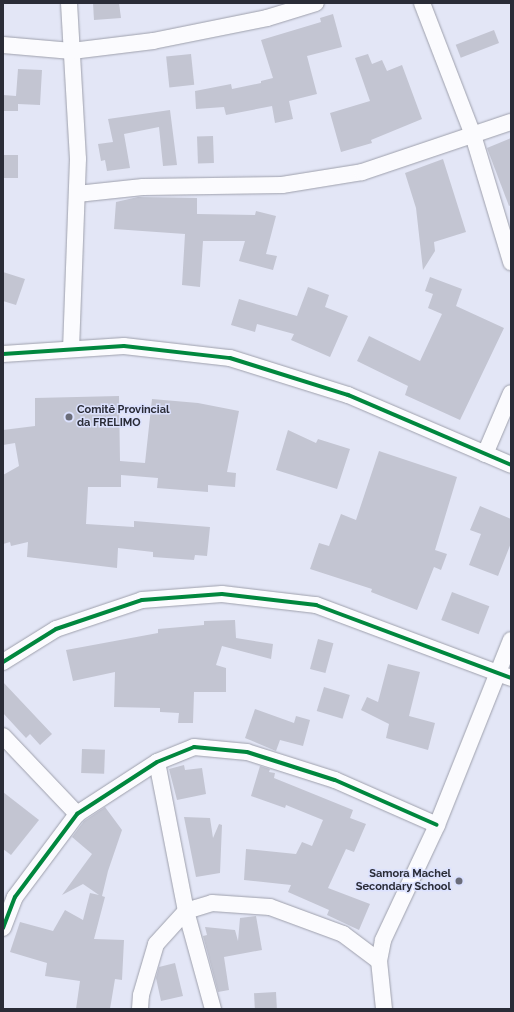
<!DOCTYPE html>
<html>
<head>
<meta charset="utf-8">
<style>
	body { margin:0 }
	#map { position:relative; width:514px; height:1012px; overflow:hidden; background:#e3e6f6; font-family:Raleway,sans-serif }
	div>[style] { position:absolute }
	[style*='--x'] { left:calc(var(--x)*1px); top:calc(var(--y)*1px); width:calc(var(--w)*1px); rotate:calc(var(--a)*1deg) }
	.building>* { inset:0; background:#c3c5d2; transform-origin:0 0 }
	.roads { filter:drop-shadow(0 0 1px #9ea0ac) drop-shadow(0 0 1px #9ea0ac) }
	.minor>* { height:16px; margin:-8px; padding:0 8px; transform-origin:8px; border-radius:8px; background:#fbfbfe }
	.cycleway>* { height:4px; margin:-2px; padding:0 2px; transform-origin:2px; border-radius:2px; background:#00873e }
	.dots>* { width:11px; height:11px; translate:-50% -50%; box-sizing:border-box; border:2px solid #dbe1fe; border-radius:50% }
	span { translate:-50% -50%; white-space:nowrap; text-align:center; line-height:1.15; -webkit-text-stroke:3px #dbe1fe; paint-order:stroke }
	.poi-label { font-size:11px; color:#2a2c37; font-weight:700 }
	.left { translate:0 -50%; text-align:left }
	.right { translate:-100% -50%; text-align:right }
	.frame { position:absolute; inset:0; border:4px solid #2a2c37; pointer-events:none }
</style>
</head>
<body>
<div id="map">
	<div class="building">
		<div style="clip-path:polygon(93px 3px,119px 3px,121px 18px,94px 20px)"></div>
		<div style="clip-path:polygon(333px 14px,342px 47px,307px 56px,317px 94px,289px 101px,293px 119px,275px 123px,272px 106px,226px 115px,224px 107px,196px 109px,195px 91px,231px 84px,232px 89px,261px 83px,261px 81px,273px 78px,261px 40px,321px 22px,320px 18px)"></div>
		<div style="left:494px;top:30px;width:14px;height:41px;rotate:69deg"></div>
		<div style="left:191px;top:54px;width:31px;height:25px;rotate:84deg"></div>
		<div style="clip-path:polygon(368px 54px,372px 64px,382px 60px,387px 71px,402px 65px,422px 119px,371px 140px,372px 143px,341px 152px,330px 113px,370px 101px,355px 58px)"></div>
		<div style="clip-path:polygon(18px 69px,42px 70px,40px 105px,18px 104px,18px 111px,3px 111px,3px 95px,16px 96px)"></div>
		<div style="clip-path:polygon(170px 110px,177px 165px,163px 166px,159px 127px,124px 134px,130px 168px,107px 171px,105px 160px,101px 161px,98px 144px,113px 142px,108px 119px)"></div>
		<div style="left:213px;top:136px;width:27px;height:16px;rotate:88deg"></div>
		<div style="clip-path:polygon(511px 138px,511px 205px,509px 206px,487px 148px)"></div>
		<div style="left:3px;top:155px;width:15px;height:23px"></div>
		<div style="clip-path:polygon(443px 159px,466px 232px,434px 242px,435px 251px,423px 270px,416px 208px,405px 173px)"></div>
		<div style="clip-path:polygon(138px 197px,197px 198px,197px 214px,255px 215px,256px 211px,276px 216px,266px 254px,277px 256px,273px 270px,239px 261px,245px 241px,203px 241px,200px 287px,182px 285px,185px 234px,114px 229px,116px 202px)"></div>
		<div style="clip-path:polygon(3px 272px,25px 279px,16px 305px,3px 301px)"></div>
		<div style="clip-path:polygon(430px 277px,462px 289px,456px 306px,504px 328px,460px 420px,405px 395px,408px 386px,357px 361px,369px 336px,420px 361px,442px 314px,428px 308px,433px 294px,425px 291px)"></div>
		<div style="clip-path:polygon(308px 287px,329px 295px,325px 307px,348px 316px,330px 357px,291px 340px,294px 334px,257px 324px,255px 332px,231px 325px,239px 299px,297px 316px)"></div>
		<div style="clip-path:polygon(119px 396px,120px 461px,145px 463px,152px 399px,198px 403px,239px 411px,227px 472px,236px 473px,235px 487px,208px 485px,208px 492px,157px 488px,158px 478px,121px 475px,121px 487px,88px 487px,86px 524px,134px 527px,134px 521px,210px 527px,207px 556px,195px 555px,194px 560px,153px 557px,153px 552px,118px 548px,117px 568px,27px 557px,28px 542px,11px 546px,10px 542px,3px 544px,3px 475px,19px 466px,15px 443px,3px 445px,3px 430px,35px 426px,35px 398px)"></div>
		<div style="clip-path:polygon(288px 430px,316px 443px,318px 439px,350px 449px,337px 489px,276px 470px)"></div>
		<div style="clip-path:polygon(379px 451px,457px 477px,435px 550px,447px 554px,441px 570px,434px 567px,417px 610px,371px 592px,372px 589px,310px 569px,319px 543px,329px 546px,341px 514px,356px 520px)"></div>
		<div style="clip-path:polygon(480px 506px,511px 519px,511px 543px,498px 576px,469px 565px,481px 534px,470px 530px)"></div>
		<div style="left:452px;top:592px;width:40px;height:30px;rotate:21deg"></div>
		<div style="clip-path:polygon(235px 620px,236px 638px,273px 644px,271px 659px,222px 646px,216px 665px,226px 668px,226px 692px,194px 692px,193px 723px,178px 723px,179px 713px,160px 712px,160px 708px,114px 707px,115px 672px,73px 681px,66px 650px,158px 633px,158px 629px,204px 625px,204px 621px)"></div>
		<div style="left:318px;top:639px;width:16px;height:31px;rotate:15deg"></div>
		<div style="clip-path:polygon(388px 664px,420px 672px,409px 716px,435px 723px,428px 750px,386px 738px,389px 724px,361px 710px,367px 697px,378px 702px)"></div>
		<div style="clip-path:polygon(3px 682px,52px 734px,40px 745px,30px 734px,26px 738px,3px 713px)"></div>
		<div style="left:324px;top:687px;width:27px;height:25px;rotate:17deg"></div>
		<div style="clip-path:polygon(255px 709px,294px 723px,296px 716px,310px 720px,303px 746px,280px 740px,276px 751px,245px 738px)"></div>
		<div style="left:82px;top:749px;width:23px;height:24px;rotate:2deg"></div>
		<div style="clip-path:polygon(184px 765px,185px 770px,202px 768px,206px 794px,177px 800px,169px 769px)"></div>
		<div style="clip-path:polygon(260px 766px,270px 769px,269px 772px,275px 773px,274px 778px,353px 810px,350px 818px,366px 824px,354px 852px,346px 849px,328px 888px,370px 904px,359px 930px,327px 915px,329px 910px,288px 892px,291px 885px,244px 880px,246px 849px,296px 854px,302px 842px,312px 846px,323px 820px,286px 805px,285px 808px,251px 796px)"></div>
		<div style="clip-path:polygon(3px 792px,39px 820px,11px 855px,3px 849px)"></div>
		<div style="clip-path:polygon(105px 807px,122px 830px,108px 871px,102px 896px,105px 897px,94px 939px,124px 940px,122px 980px,115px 979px,110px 1009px,76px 1009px,80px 981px,45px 976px,47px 963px,10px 952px,20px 922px,53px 931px,65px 910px,83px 920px,90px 893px,99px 895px,83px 884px,62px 895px,92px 854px,72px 837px,84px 821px)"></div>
		<div style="clip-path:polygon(184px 817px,210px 818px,213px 838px,219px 824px,222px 825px,220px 873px,196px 877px)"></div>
		<div style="clip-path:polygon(256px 916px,262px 950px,224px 957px,229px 990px,218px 992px,203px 936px,207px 935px,205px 927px,235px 930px,238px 941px,240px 918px)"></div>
		<div style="clip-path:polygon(175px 963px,183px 996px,161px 1001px,156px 978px,159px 967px)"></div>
		<div style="left:276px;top:992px;width:17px;height:22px;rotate:87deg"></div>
	</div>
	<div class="roads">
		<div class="minor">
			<div style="--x:69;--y:3;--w:156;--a:86.7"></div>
			<div style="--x:78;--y:159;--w:189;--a:92.1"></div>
			<div style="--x:422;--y:3;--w:142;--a:68.9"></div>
			<div style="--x:473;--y:135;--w:133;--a:73.3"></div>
			<div style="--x:3;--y:45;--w:69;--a:5"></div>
			<div style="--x:72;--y:51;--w:82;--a:-7"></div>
			<div style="--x:153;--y:41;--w:116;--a:-11.4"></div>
			<div style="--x:267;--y:18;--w:51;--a:-17"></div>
			<div style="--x:77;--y:194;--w:66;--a:-6.1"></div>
			<div style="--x:143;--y:187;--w:139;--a:-0.8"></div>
			<div style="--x:282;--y:185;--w:81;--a:-9.2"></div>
			<div style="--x:362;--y:172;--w:157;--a:-18.6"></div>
			<div style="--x:3;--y:354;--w:121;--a:-3.8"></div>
			<div style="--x:124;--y:346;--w:107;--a:6.5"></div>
			<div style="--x:230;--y:358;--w:124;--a:17.4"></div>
			<div style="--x:348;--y:395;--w:177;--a:23.2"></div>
			<div style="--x:485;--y:454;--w:66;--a:-66.9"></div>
			<div style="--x:3;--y:662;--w:62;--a:-31.9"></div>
			<div style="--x:56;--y:629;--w:91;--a:-18.6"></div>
			<div style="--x:142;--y:600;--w:80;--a:-4.3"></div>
			<div style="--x:222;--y:594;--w:95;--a:6.7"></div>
			<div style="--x:316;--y:605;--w:208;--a:20.5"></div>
			<div style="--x:3;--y:736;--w:108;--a:46.5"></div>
			<div style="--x:157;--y:762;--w:152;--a:79"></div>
			<div style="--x:186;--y:911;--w:102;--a:74.6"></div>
			<div style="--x:3;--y:928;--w:33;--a:-69"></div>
			<div style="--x:15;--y:897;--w:104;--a:-53.2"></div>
			<div style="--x:77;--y:814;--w:95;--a:-33"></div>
			<div style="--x:157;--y:762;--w:40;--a:-22"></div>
			<div style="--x:194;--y:747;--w:53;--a:5.4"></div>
			<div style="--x:247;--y:752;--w:92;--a:17.7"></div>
			<div style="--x:335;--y:780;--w:111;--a:23.8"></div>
			<div style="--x:140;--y:1009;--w:14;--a:-86"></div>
			<div style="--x:141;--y:995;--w:53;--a:-73.6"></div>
			<div style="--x:156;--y:944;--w:45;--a:-47.7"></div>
			<div style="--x:186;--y:911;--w:27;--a:-17"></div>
			<div style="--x:212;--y:903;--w:58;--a:3.9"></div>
			<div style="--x:270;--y:907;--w:78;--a:20.3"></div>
			<div style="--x:343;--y:934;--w:45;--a:36.9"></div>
			<div style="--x:384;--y:1009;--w:48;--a:-95.9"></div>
			<div style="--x:379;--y:961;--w:21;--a:-79"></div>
			<div style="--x:383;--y:940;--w:127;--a:-64.8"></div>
			<div style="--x:437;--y:825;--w:199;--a:-68.2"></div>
		</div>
	</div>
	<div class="cycleway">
		<div style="--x:3;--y:354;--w:121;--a:-3.8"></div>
		<div style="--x:124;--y:346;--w:107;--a:6.5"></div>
		<div style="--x:230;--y:358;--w:124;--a:17.4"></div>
		<div style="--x:348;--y:395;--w:177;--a:23.2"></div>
		<div style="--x:3;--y:662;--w:62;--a:-31.9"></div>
		<div style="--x:56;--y:629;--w:91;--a:-18.6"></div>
		<div style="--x:142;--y:600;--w:80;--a:-4.3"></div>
		<div style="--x:222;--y:594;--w:95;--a:6.7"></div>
		<div style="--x:316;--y:605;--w:208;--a:20.5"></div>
		<div style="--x:3;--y:928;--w:33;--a:-69"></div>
		<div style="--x:15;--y:897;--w:104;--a:-53.2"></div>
		<div style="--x:77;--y:814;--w:95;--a:-33"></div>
		<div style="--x:157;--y:762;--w:40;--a:-22"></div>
		<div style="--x:194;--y:747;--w:53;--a:5.4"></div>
		<div style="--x:247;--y:752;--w:92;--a:17.7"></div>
		<div style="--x:335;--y:780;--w:111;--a:23.8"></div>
	</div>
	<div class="dots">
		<div style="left:69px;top:417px;background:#6b6d7a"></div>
		<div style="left:459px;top:881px;background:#6b6d7a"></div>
	</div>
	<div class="poi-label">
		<span class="left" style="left:77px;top:417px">Comitê Provincial<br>da FRELIMO</span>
		<span class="right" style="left:451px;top:881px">Samora Machel<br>Secondary School</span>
	</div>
	<div class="frame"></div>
</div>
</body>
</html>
